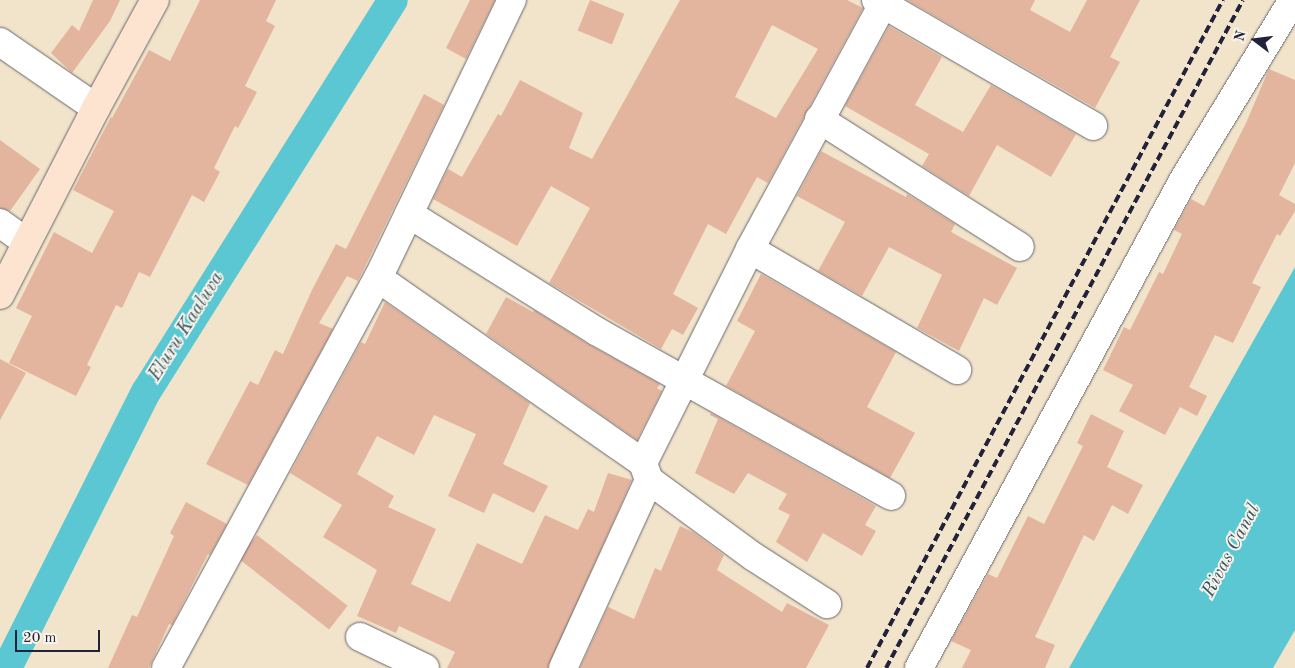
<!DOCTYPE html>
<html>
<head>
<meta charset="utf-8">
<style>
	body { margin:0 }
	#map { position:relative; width:1295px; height:668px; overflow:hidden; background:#f1e4ca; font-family:"Old Standard TT",serif }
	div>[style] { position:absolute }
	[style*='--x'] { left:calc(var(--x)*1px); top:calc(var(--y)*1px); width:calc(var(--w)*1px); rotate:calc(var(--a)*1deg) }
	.water>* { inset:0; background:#5bc7d2 }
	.canal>* { height:30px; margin:-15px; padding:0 15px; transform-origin:15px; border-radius:15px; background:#5bc7d2 }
	.building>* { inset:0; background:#e3b59e; transform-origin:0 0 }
	.roads { filter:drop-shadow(0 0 1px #6a666d) drop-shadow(0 0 1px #6a666d) }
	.street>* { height:28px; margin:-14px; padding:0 14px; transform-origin:14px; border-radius:14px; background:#fff }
	.secondary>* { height:28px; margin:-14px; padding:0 14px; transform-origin:14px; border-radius:14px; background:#fde4d0 }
	.rail>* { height:4px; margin-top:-2px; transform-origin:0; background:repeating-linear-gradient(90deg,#22223b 0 8px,transparent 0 12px) }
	span { translate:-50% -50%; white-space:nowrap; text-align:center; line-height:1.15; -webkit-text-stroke:4px #f7f3e8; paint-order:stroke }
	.water-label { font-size:19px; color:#335468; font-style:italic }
	.north { position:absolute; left:1230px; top:15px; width:50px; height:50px; -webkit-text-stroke:4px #f7f3e8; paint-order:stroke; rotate:285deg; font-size:14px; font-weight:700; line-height:20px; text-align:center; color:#22223b }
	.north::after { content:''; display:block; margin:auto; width:18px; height:22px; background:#22223b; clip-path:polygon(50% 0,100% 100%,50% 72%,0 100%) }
	.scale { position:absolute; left:15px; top:630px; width:85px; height:22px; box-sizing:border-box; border:2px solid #22223b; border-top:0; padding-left:6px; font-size:15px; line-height:18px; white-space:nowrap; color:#22223b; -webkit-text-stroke:4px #f7f3e8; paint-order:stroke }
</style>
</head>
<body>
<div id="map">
	<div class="water">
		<div style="clip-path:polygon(1295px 267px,1295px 630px,1273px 668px,1069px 668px)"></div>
	</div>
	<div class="canal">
		<div style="--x:7;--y:668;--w:309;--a:-63.3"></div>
		<div style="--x:146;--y:392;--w:463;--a:-57.8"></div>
	</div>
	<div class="building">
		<div style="clip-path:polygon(93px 0,120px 0,110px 21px,72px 73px,51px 53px,72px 25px,79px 31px)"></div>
		<div style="clip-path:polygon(200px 0,276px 0,266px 21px,275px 26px,245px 86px,257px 92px,238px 128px,235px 126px,214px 168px,220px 172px,204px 202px,192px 195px,150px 277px,139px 272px,122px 308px,116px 305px,87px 365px,91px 367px,76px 396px,9px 363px,32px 316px,16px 308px,54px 232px,92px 253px,114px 211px,73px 190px,111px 117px,112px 118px,149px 50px,170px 61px)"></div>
		<div style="clip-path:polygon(470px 0,495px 0,466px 59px,446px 48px)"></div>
		<div style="left:590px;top:0;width:37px;height:33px;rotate:22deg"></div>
		<div style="clip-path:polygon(evenodd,680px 0,847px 0,863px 8px,768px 183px,757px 177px,726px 234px,708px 224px,673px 294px,698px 308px,683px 335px,672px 329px,661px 349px,549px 283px,590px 208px,551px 186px,517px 246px,433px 199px,448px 169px,462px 177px,498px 114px,501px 116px,520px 80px,583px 113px,569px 148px,592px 159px,680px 0,772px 25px,818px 49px,776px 118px,735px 97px,772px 25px)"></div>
		<div style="clip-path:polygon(907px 0,1035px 0,1030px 10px,1070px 32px,1087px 0,1140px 0,1110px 57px,1120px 62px,1095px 108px)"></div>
		<div style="clip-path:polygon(889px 26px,942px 57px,915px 105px,963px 132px,991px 85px,1076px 134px,1051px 177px,997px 145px,969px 196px,922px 166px,929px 154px,845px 106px)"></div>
		<div style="clip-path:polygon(1269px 69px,1295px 80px,1295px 163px,1279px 195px,1295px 204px,1295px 211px,1280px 236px,1277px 234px,1252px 283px,1261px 287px,1233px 343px,1215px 335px,1189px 387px,1207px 396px,1197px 416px,1180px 407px,1165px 435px,1119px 411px,1133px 385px,1103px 370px,1124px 327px,1130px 330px,1159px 272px,1163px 274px,1182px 234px,1174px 230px,1191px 199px,1204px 206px,1246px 123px)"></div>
		<div style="clip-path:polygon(424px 94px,444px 105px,358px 281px,347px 276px,319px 323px,333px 329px,248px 485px,206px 464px,250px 381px,258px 385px,275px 350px,283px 354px,312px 290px,336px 244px,346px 249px)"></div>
		<div style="clip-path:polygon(0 140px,40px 169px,10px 211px,0 208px)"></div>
		<div style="clip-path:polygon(821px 151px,906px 197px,907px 194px,955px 224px,951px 232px,1017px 268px,997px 305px,984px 298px,959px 351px,917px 328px,942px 275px,889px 247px,862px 296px,818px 271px,845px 222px,797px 196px)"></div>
		<div style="clip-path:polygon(761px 274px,896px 352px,867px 407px,915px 433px,890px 478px,726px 386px,755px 331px,737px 321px)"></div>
		<div style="clip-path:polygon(506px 297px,533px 312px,534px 310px,588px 344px,660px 384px,657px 388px,662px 391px,637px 440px,486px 334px)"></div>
		<div style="clip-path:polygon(385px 302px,530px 403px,503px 464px,548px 486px,534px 513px,493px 493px,484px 513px,448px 496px,476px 434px,434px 415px,414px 455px,377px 436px,357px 474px,394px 496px,388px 507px,436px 529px,411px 584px,450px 602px,477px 543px,522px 564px,545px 515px,578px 530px,588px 509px,594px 512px,608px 473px,632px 480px,548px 668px,447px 668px,455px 652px,399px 626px,396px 633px,357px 616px,377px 570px,323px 537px,342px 505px,290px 473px,361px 342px,365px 344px)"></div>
		<div style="clip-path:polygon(0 359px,26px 373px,0 420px)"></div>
		<div style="clip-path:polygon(711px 413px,876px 506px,865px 525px,876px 531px,862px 556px,823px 533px,807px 562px,776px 542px,790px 515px,778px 509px,787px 494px,748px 473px,734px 494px,695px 473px,718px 419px,710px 415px)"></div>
		<div style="clip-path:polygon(1091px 414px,1124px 431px,1107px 467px,1143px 485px,1128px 514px,1112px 505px,1094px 541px,1084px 535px,1035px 637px,1055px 645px,1045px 668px,962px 668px,971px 650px,951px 641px,988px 574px,997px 578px,1028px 516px,1044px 524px,1083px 446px,1077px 443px)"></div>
		<div style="clip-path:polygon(186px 502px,227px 524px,210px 555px,208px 554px,172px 625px,169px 624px,149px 668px,108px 668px,132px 615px,137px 617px,174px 536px,170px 533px)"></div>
		<div style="clip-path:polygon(680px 526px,693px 532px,724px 555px,717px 570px,782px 612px,787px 603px,829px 625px,806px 668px,580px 668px,608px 607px,634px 619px,655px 568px,661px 571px)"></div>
		<div style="left:257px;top:535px;width:115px;height:30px;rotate:38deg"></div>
	</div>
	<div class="roads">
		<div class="street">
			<div style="--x:876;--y:0;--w:251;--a:30.1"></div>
			<div style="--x:0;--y:42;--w:116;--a:34.5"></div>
			<div style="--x:819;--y:119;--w:238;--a:32.5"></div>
			<div style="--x:409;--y:214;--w:221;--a:32"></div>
			<div style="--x:596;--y:331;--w:338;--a:29.2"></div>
			<div style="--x:0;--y:223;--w:32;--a:36"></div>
			<div style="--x:750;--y:249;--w:240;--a:30.3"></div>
			<div style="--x:378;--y:278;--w:323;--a:34.9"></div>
			<div style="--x:643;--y:463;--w:18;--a:71"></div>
			<div style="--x:649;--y:480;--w:130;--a:36.3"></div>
			<div style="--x:754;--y:557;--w:87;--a:32.8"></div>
			<div style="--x:643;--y:463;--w:239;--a:-63.4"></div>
			<div style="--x:750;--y:249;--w:283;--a:-61.5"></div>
			<div style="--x:360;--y:637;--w:72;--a:25.5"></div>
			<div style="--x:166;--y:668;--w:444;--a:-61.5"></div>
			<div style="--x:378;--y:278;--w:309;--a:-64.3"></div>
			<div style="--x:563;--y:668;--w:207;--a:-65.4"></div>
			<div style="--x:919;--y:668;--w:556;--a:-61.55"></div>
			<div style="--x:1184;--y:179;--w:210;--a:-58.7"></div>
		</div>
		<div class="secondary">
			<div style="--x:0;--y:295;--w:210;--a:-62.8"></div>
			<div style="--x:96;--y:108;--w:123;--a:-61.4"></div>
		</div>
	</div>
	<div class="rail">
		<div style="--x:867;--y:668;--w:757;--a:-61.95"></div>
		<div style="--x:886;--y:668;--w:757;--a:-61.88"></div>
	</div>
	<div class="water-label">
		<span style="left:187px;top:327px;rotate:-58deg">Eluru Kaaluva</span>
		<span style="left:1232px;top:551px;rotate:-62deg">Rivas Canal</span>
	</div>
	<div class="north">N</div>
	<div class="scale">20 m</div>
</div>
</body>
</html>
